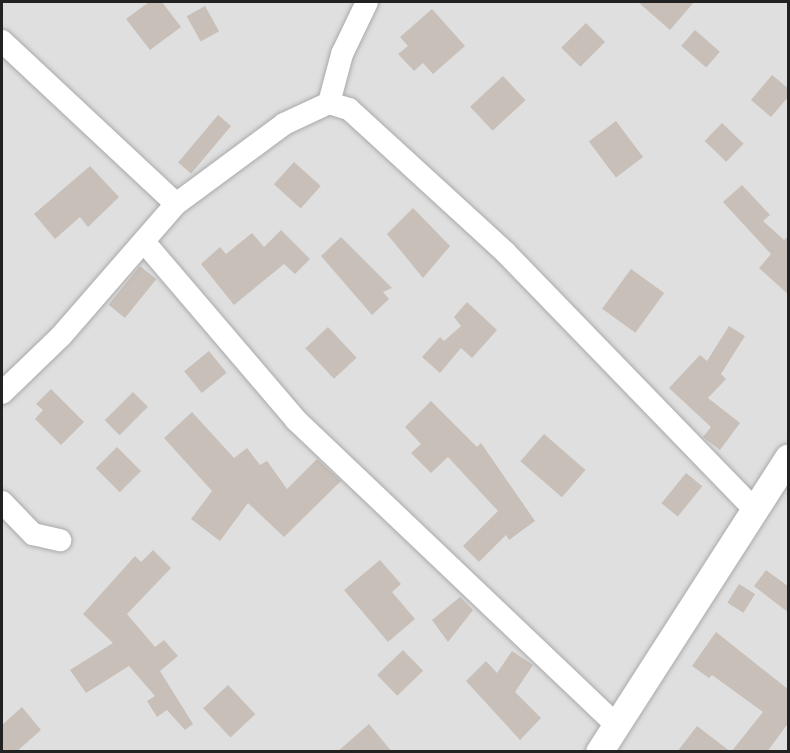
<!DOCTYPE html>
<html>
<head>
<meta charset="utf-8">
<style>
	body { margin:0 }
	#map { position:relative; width:790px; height:753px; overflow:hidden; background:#f2efe9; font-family:Cabin,sans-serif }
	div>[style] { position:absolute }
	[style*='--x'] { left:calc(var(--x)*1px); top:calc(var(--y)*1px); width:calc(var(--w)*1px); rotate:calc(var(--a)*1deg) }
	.residential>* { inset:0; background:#e0dfdf; transform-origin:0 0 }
	.building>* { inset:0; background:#c7bfb8; transform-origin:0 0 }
	.roads { filter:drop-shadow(0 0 2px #a9a9a9) drop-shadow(0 0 2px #a9a9a9) }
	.minor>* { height:22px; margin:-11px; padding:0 11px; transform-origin:11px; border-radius:11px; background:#fff }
	.tertiary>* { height:27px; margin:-13.5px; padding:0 13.5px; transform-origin:13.5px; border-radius:13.5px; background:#fff }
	span { translate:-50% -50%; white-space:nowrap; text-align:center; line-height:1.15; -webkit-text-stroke:5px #fff; paint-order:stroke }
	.frame { position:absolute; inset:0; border:3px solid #222; pointer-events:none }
</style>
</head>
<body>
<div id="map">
	<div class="residential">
		<div style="left:2px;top:2px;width:786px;height:749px"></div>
	</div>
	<div class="building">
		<div style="clip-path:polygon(149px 2px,162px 2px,181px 27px,150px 50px,126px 19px)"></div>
		<div style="clip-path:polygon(638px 2px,694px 2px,670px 30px)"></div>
		<div style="left:205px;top:6px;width:29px;height:21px;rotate:61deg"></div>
		<div style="clip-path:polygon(432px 9px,465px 46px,433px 74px,423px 63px,414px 71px,398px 54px,408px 46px,400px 37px)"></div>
		<div style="left:586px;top:23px;width:27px;height:35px;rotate:45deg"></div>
		<div style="left:695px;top:30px;width:33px;height:21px;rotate:41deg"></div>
		<div style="clip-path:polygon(772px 75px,789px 89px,789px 96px,771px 117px,751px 100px)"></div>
		<div style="left:503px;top:76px;width:33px;height:45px;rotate:47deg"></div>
		<div style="left:218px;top:115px;width:17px;height:62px;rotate:40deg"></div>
		<div style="left:616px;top:121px;width:45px;height:34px;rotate:53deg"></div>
		<div style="left:722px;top:123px;width:30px;height:25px;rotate:44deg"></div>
		<div style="left:294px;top:162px;width:36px;height:30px;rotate:42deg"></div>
		<div style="clip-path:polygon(90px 166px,119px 197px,88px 227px,80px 217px,55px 239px,34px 214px)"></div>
		<div style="clip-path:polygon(742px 185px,770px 215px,763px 221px,784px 240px,789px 235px,789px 295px,759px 268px,771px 254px,723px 202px)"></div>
		<div style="clip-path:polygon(413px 208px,450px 246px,423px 278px,387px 234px)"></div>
		<div style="clip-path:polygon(281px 230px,310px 259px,295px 274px,284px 264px,234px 305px,201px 264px,220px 247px,226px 254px,252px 233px,264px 247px)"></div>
		<div style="clip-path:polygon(341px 237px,392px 288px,383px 292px,389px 299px,372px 315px,321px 256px)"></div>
		<div style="left:140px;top:266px;width:21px;height:50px;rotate:39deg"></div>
		<div style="left:631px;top:269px;width:41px;height:49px;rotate:36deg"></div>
		<div style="clip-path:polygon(467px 302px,497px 330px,472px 358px,461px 348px,440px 373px,422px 357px,440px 337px,444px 341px,461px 326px,454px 317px)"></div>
		<div style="clip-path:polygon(729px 326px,745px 336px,721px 374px,726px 379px,708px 398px,740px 423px,720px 450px,703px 437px,711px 427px,669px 388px,700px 355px,707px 361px)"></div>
		<div style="left:328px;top:327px;width:42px;height:31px;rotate:47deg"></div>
		<div style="left:209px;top:351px;width:28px;height:32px;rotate:51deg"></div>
		<div style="clip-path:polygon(51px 389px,84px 422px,61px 445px,35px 419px,43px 410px,36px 404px)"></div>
		<div style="left:133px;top:392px;width:21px;height:40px;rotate:45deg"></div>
		<div style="clip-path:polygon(431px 401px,477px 447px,481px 443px,535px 521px,509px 540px,506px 535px,479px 562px,463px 546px,498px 511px,448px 457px,431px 473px,411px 453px,421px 444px,405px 427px)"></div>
		<div style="clip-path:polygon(192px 412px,234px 458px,247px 448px,260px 465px,267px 461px,287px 489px,317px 459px,341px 481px,284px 537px,248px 503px,220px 541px,191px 519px,212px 491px,164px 438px)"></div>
		<div style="left:544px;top:434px;width:55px;height:36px;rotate:41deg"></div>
		<div style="left:117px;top:447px;width:34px;height:30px;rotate:45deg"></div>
		<div style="left:686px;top:473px;width:21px;height:39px;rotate:39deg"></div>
		<div style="clip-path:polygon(153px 550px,171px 568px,127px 614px,155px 647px,164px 640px,178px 656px,160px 671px,193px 724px,185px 730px,167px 710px,157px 717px,147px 701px,155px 696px,129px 666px,86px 693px,70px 670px,113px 643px,83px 614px,135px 556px,141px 562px)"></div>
		<div style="clip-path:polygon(380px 560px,401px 584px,392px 592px,415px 619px,388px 642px,344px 590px)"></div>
		<div style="clip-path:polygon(766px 570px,789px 587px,789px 613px,754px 586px)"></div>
		<div style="left:739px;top:584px;width:19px;height:22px;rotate:32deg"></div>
		<div style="clip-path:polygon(460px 597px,473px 610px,448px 642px,432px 620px)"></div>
		<div style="clip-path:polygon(716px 632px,789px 690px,789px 722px,767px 752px,731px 752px,763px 712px,712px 675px,709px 678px,692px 666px)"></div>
		<div style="left:403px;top:650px;width:29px;height:36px;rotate:46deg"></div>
		<div style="clip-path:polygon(512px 651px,533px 665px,515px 692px,541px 718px,520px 740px,466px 681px,486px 661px,497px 673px)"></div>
		<div style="left:228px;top:685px;width:40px;height:34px;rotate:47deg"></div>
		<div style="clip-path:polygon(22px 707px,41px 730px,16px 752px,2px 752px,2px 725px)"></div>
		<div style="clip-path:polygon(369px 724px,392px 752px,337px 752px)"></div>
		<div style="clip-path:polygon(697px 726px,731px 752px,677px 752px)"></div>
	</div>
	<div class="roads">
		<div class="minor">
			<div style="--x:2;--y:41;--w:238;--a:43.1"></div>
			<div style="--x:329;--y:103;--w:51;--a:-75.1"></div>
			<div style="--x:342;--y:54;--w:58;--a:-64.3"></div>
			<div style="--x:145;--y:243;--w:233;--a:49.5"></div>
			<div style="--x:296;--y:420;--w:443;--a:43.6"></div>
			<div style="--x:2;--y:393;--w:83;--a:-44"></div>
			<div style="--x:62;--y:335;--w:174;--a:-49"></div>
			<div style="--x:176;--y:204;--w:134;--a:-36.5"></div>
			<div style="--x:284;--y:124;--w:50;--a:-25"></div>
			<div style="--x:329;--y:103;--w:21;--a:17"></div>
			<div style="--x:349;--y:109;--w:213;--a:42.5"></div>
			<div style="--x:506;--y:253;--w:356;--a:45.9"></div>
			<div style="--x:2;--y:502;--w:45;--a:45.9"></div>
			<div style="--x:33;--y:534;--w:28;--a:13"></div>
		</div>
		<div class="tertiary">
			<div style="--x:599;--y:752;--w:350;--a:-57.3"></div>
		</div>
	</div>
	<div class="frame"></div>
</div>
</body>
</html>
